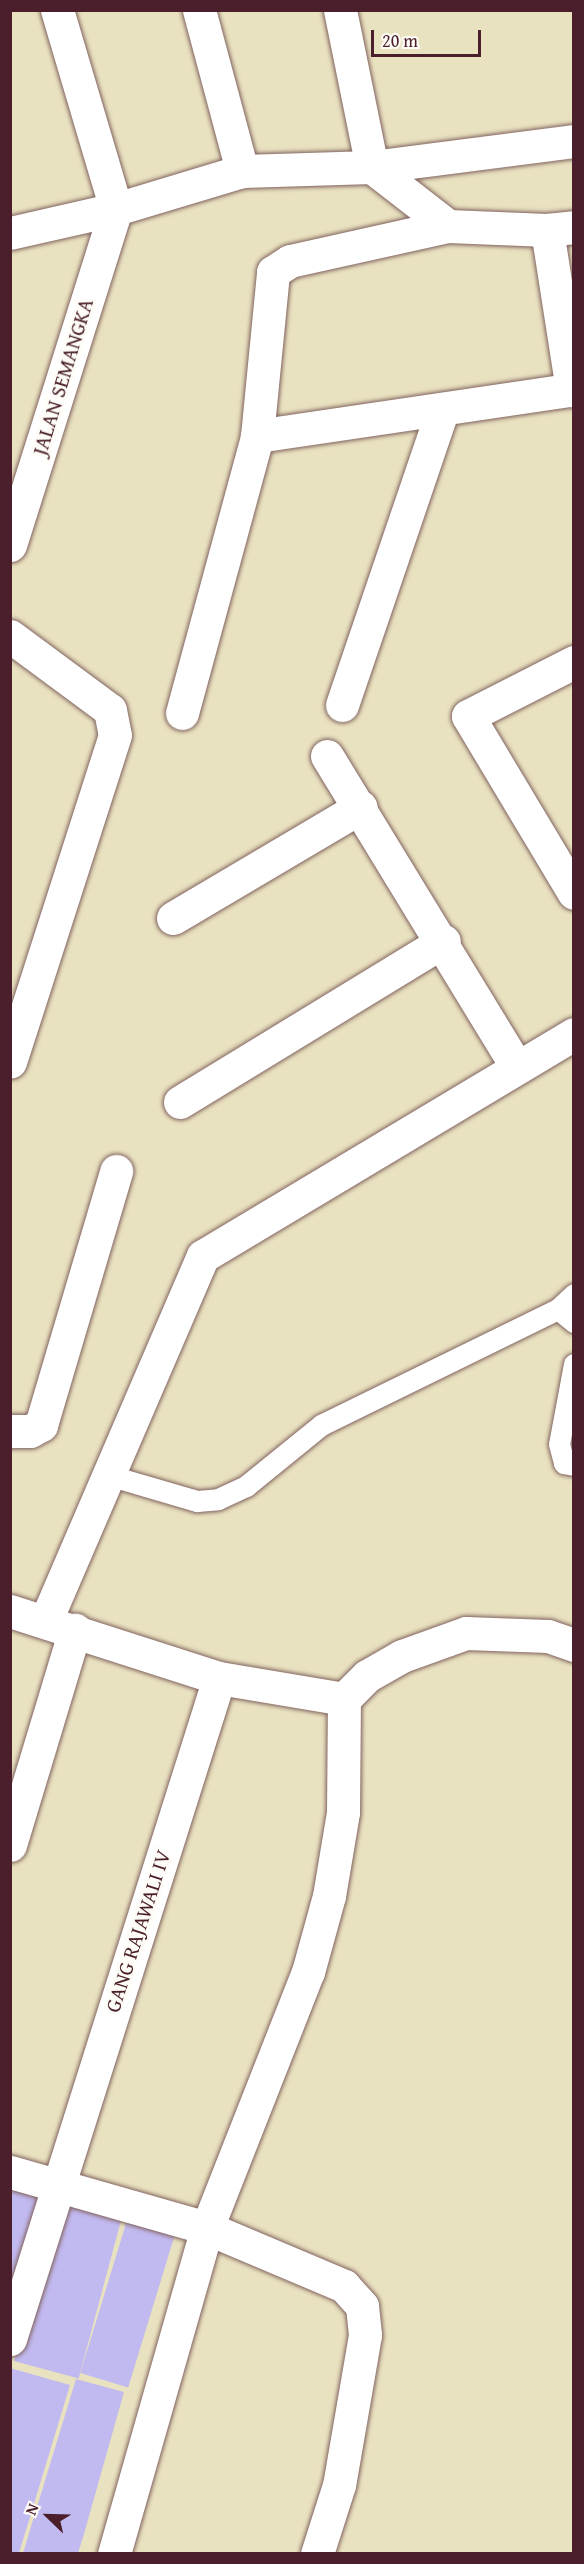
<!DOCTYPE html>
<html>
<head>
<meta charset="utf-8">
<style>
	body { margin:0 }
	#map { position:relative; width:584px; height:2564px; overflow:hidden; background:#e9e2c0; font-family:"Gentium Book Plus",serif }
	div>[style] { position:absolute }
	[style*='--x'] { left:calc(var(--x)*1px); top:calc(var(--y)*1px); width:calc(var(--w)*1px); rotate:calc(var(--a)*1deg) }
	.building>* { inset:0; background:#c1baf0; transform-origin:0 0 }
	.roads { filter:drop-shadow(0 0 2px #82635f) drop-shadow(0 0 2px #82635f) }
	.service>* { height:21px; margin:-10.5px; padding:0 10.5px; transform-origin:10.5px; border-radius:10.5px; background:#fff }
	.minor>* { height:33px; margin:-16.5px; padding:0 16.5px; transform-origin:16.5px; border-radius:16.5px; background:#fff }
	span { translate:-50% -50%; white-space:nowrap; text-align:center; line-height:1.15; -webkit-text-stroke:6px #fdfcf7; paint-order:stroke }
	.street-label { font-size:21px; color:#4a1f2b }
	.frame { position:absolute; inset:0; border:12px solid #4a1f2b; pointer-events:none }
	.north { position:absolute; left:18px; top:2486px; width:60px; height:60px; -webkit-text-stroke:4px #fdfcf7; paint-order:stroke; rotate:293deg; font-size:16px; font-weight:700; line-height:24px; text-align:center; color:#4a1f2b }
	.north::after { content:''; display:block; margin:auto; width:21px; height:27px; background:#4a1f2b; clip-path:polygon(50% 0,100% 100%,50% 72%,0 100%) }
	.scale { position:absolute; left:371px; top:30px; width:110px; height:27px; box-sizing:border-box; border:3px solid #4a1f2b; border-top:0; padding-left:8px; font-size:18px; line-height:21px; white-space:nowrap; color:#4a1f2b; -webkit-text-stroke:4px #fdfcf7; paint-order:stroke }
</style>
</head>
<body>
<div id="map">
	<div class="building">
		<div style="clip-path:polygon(10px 2178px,48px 2187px,10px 2326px)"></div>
		<div style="left:59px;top:2193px;width:67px;height:174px;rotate:15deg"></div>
		<div style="left:128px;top:2217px;width:50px;height:163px;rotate:17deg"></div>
		<div style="clip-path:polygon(10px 2368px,70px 2385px,19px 2553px,10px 2553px)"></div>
		<div style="clip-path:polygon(76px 2379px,124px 2392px,84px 2534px,78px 2553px,23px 2553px)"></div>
	</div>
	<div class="roads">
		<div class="service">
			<div style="--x:558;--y:1309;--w:21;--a:39"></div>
			<div style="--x:574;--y:1364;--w:81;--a:100.6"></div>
			<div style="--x:559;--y:1444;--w:20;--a:75"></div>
			<div style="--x:564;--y:1463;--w:10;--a:11"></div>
			<div style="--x:108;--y:1475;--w:93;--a:16.3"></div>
			<div style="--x:197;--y:1501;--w:21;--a:-5"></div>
			<div style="--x:218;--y:1499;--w:31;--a:-25"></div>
			<div style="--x:246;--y:1486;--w:97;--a:-39.1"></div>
			<div style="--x:321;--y:1425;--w:264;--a:-26.1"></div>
			<div style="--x:558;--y:1309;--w:22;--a:-43"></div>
		</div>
		<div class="minor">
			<div style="--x:199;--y:10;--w:167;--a:75"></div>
			<div style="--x:340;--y:10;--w:160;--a:78.5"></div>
			<div style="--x:372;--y:167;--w:96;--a:37.8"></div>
			<div style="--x:547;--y:230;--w:162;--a:81.1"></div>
			<div style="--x:10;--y:233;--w:109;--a:-12.8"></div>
			<div style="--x:116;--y:209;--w:132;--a:-16.8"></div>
			<div style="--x:242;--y:171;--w:130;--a:-1.8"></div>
			<div style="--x:372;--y:167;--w:204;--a:-7.3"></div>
			<div style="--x:257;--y:436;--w:320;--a:-8.4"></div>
			<div style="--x:10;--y:545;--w:352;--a:-72.5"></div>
			<div style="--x:116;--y:209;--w:208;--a:-106.5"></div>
			<div style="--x:10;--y:636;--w:124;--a:36.5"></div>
			<div style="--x:110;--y:710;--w:25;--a:79"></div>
			<div style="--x:115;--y:735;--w:343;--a:107.8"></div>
			<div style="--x:574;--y:662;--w:119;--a:153"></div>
			<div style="--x:468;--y:716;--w:206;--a:59.1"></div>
			<div style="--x:342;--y:705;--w:311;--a:-71.2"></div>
			<div style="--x:182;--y:713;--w:287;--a:-74.8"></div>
			<div style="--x:257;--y:436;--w:165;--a:-84.4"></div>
			<div style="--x:273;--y:272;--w:20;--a:-33"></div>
			<div style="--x:290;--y:261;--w:162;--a:-12.5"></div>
			<div style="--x:448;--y:226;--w:99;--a:2.3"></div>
			<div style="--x:547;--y:230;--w:27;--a:-6"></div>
			<div style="--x:327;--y:756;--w:363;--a:58.6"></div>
			<div style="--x:173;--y:918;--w:218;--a:-30.6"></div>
			<div style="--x:180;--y:1102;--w:309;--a:-31.4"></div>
			<div style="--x:10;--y:1431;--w:20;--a:0"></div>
			<div style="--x:30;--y:1431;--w:13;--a:-29"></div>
			<div style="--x:41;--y:1425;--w:265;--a:-73.5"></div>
			<div style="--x:10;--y:1611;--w:219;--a:17.8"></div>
			<div style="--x:219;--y:1678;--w:127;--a:9.5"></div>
			<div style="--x:344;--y:1699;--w:33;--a:-45"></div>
			<div style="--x:367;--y:1676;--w:40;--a:-29.7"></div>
			<div style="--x:402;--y:1656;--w:68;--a:-19.8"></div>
			<div style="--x:466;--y:1633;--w:82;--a:2.1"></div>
			<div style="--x:548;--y:1636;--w:28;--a:19"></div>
			<div style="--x:46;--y:1620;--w:396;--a:-66.7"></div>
			<div style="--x:203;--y:1256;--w:432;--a:-30.9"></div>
			<div style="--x:10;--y:1845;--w:225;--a:-73.2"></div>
			<div style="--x:10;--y:2172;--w:205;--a:15.9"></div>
			<div style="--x:207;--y:2228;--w:149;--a:22.9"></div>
			<div style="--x:344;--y:2286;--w:27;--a:48"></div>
			<div style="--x:362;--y:2306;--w:29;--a:84"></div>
			<div style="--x:365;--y:2335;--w:152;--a:99.8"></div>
			<div style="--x:339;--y:2485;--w:72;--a:107.7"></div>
			<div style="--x:10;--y:2339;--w:693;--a:-72.45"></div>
			<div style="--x:114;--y:2554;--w:339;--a:-74.1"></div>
			<div style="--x:207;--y:2228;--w:275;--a:-68.5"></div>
			<div style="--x:308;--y:1972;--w:79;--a:-74.6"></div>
			<div style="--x:329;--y:1896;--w:85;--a:-80.5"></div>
			<div style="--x:343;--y:1812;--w:113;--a:-89.5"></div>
		</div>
	</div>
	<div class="street-label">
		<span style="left:63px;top:377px;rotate:-73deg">JALAN SEMANGKA</span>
		<span style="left:138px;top:1931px;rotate:-72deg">GANG RAJAWALI IV</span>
	</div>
	<div class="frame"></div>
	<div class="north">N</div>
	<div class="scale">20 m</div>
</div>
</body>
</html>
